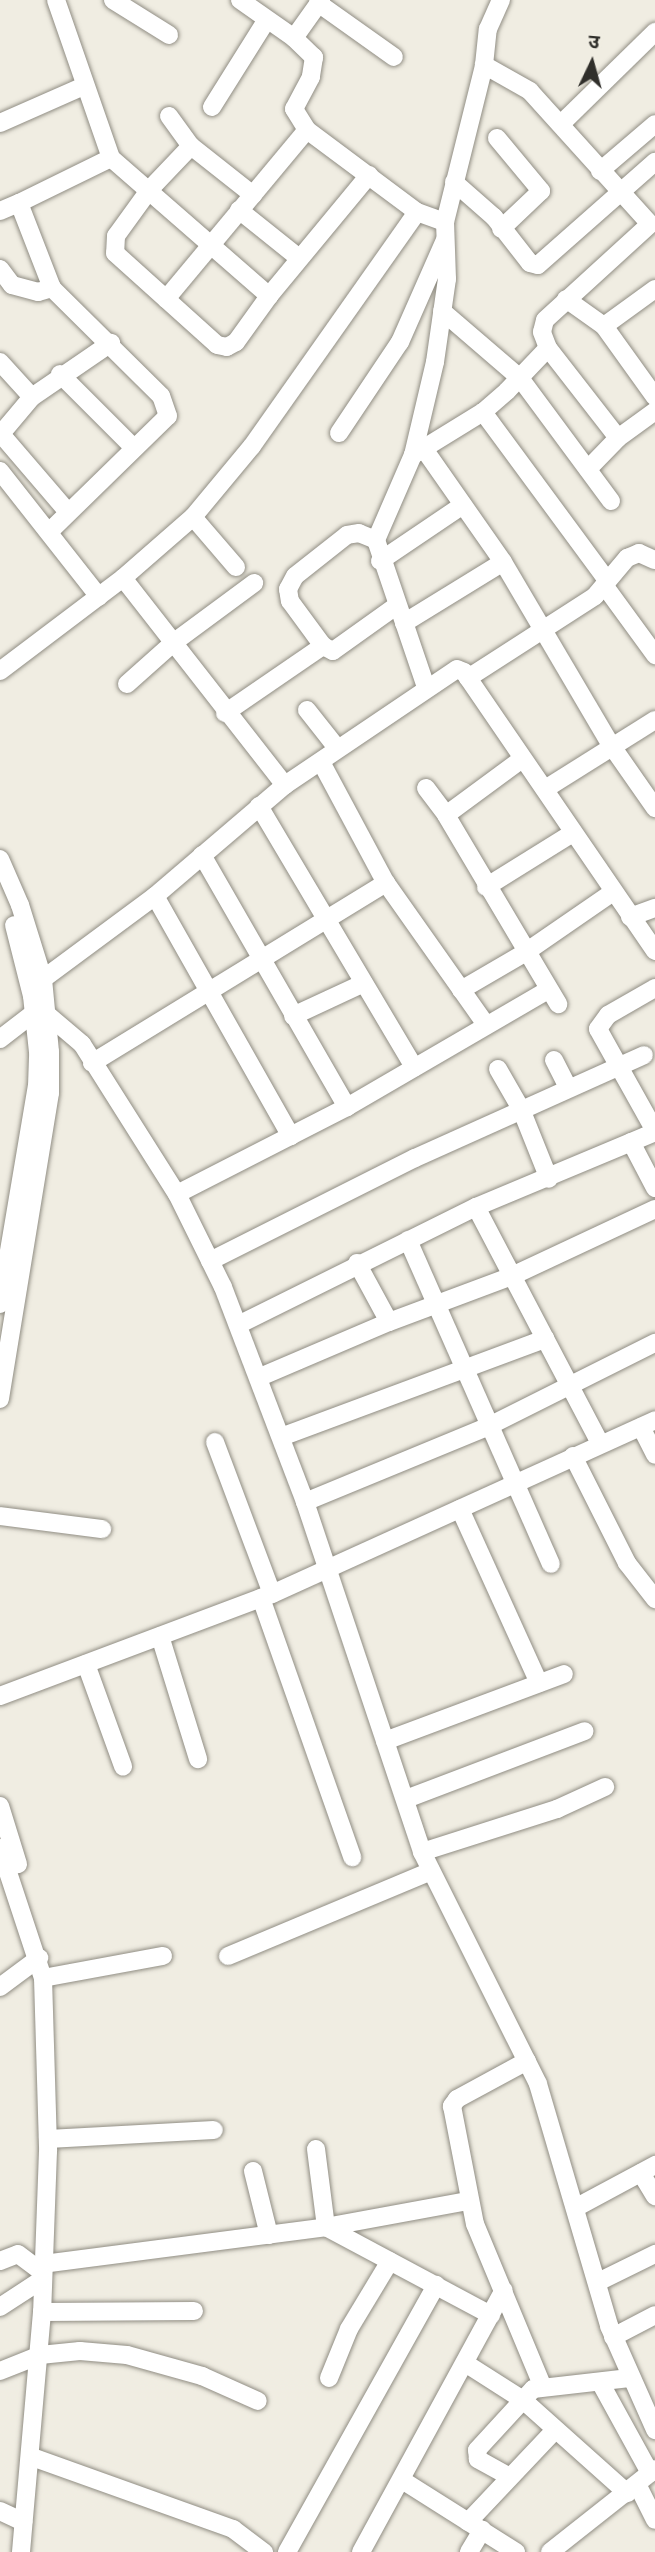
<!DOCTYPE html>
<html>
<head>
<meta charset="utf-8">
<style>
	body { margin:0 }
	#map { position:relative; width:655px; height:2552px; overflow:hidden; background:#f0ede2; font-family:"Varela Round","Noto Sans Devanagari",sans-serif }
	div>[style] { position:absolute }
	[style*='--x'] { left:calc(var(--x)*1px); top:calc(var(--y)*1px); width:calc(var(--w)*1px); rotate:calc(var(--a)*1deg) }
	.roads { filter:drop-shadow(0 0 2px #908d83) drop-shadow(0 0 2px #908d83) }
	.minor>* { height:18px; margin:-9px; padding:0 9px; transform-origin:9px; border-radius:9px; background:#fff }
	span { translate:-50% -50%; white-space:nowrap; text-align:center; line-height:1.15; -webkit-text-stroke:6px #f0ede2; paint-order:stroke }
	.north { position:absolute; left:557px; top:28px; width:70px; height:70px; -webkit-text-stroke:5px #f0ede2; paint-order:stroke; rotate:5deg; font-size:19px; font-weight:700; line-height:28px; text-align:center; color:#302f2b }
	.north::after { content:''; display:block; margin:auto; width:24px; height:32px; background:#302f2b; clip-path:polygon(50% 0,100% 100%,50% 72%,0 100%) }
</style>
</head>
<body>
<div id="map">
	<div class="roads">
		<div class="minor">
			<div style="--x:56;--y:0;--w:167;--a:70.8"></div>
			<div style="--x:111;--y:158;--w:210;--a:41.1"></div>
			<div style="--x:269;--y:296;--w:157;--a:-50.4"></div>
			<div style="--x:113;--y:0;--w:66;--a:32"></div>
			<div style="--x:240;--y:0;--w:66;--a:35.1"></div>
			<div style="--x:294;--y:38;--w:28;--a:44"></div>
			<div style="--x:314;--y:57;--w:20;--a:99"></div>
			<div style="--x:311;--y:77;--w:36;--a:118"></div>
			<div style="--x:294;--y:109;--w:25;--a:58"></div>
			<div style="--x:307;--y:130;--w:137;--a:36.7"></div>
			<div style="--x:417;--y:212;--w:30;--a:20"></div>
			<div style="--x:318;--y:3;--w:93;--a:35.4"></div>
			<div style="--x:294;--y:38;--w:47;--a:-54.6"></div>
			<div style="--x:212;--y:107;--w:102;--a:-57.9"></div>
			<div style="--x:169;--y:116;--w:37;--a:54"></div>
			<div style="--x:191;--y:146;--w:59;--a:133.6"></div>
			<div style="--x:150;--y:189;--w:58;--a:125.9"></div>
			<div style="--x:116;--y:236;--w:17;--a:93"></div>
			<div style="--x:115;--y:253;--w:137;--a:42"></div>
			<div style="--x:217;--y:345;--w:10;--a:11"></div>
			<div style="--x:227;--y:347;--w:10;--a:-29"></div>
			<div style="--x:236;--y:342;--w:57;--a:-54.3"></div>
			<div style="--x:0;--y:123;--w:92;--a:-23.8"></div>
			<div style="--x:561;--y:124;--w:132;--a:-44.4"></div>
			<div style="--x:497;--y:138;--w:69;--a:50.3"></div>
			<div style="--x:541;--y:191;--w:55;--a:136.5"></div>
			<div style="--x:191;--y:146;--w:79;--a:38.3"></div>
			<div style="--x:600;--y:171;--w:72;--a:-40.5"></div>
			<div style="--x:454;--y:182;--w:53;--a:41.2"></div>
			<div style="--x:494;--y:217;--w:58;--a:52"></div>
			<div style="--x:530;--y:263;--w:8;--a:14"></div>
			<div style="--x:538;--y:265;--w:156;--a:-41.4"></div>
			<div style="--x:239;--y:210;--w:77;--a:38.7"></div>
			<div style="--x:0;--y:211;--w:21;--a:-23"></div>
			<div style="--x:0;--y:269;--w:20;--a:53"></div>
			<div style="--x:12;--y:285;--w:27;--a:15"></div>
			<div style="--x:38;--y:292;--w:15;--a:-16"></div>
			<div style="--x:166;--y:299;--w:220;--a:-50.2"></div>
			<div style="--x:566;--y:299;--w:47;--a:35.4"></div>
			<div style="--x:604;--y:326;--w:87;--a:54.3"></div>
			<div style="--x:442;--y:311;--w:103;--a:40.7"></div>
			<div style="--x:520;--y:378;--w:153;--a:53.5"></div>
			<div style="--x:604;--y:326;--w:63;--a:-36"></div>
			<div style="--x:548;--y:348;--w:114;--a:52.1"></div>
			<div style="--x:0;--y:362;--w:47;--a:47.6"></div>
			<div style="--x:32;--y:397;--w:96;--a:-34.4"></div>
			<div style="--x:60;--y:374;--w:105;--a:45"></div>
			<div style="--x:483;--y:412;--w:209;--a:53.6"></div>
			<div style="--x:339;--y:433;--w:110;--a:-56.2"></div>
			<div style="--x:400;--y:342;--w:111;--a:-66.2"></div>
			<div style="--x:1;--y:434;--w:101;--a:49.4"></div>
			<div style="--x:0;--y:435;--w:50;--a:-49.9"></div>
			<div style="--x:424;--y:449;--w:138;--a:55"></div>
			<div style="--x:503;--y:562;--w:212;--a:59.5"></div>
			<div style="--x:611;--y:745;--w:77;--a:55.1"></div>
			<div style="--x:413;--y:455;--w:82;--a:-31.6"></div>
			<div style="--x:483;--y:412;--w:32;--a:-41"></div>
			<div style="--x:507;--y:391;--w:59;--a:-46.4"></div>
			<div style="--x:548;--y:348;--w:17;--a:-111"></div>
			<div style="--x:542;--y:332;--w:12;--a:-76"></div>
			<div style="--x:545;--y:320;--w:142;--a:-42.4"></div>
			<div style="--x:650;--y:224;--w:179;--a:-132.1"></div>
			<div style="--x:530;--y:91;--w:53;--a:-150.5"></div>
			<div style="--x:588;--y:469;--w:43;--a:-45.9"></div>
			<div style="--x:618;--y:438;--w:46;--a:-36.1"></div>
			<div style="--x:0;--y:471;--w:160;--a:51.8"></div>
			<div style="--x:193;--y:517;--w:66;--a:49.3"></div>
			<div style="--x:49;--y:532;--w:166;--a:-44.3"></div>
			<div style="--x:168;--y:416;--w:21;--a:-109"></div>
			<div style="--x:161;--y:396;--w:153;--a:-135.3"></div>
			<div style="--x:52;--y:288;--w:91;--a:-111.2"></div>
			<div style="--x:19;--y:203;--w:102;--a:-26.1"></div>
			<div style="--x:376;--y:540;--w:18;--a:-158"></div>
			<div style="--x:359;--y:533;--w:12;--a:171"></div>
			<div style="--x:347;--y:535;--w:66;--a:141.7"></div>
			<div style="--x:295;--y:576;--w:15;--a:118"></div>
			<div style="--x:288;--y:589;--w:12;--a:81"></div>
			<div style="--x:290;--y:601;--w:56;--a:53.7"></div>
			<div style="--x:323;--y:646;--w:11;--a:27"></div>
			<div style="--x:333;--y:651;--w:77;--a:-35.5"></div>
			<div style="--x:380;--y:561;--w:100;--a:-34"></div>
			<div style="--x:123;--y:578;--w:263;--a:52"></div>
			<div style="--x:604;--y:585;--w:87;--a:53.9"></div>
			<div style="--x:404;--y:623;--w:116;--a:-31.6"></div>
			<div style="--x:0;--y:671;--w:154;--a:-37.1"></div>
			<div style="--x:123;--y:578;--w:93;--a:-41.1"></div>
			<div style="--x:193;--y:517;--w:92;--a:-50.3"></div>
			<div style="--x:252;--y:446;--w:286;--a:-54.8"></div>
			<div style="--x:468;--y:678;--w:151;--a:-32.8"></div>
			<div style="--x:595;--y:596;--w:50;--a:-49.9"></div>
			<div style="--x:627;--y:558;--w:13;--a:-23"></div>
			<div style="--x:639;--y:553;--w:17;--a:24"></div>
			<div style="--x:127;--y:684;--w:62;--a:-41.7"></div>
			<div style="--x:173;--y:643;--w:101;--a:-36.5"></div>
			<div style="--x:426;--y:687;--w:155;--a:-108.8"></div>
			<div style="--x:376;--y:540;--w:93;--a:-66.5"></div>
			<div style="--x:413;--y:455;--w:96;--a:-76.7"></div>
			<div style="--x:435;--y:362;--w:84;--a:-81.8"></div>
			<div style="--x:447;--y:279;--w:57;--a:-92"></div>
			<div style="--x:445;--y:222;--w:162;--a:-76"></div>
			<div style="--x:484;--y:65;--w:36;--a:-84"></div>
			<div style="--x:488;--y:29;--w:32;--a:-66"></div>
			<div style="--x:307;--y:710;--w:48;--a:51.7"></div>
			<div style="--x:225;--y:713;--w:119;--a:-34.4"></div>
			<div style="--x:522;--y:759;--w:94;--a:143.6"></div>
			<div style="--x:446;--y:815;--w:220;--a:59.3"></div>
			<div style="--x:321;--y:762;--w:137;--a:61.8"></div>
			<div style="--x:386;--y:883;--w:174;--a:54.8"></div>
			<div style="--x:426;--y:788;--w:34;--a:53"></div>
			<div style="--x:545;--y:789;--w:130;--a:-32.1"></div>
			<div style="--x:259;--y:806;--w:304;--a:59.3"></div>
			<div style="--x:202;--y:855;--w:291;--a:60.1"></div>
			<div style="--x:0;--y:859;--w:50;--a:66.5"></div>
			<div style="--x:20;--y:905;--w:77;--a:72.7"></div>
			<div style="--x:43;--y:979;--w:73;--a:84.5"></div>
			<div style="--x:50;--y:1052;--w:41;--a:90"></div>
			<div style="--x:50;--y:1093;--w:310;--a:99.3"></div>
			<div style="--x:486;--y:887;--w:100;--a:-31.9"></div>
			<div style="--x:155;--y:896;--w:276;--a:60.5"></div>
			<div style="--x:630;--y:917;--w:27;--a:-20"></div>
			<div style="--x:43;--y:979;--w:139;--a:-36.5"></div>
			<div style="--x:155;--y:896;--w:171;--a:-40.5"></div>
			<div style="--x:285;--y:785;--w:207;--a:-34"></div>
			<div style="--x:457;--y:669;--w:8;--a:23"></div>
			<div style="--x:464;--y:672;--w:338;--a:55.6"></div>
			<div style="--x:655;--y:988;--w:54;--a:150.1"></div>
			<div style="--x:608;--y:1015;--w:17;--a:126"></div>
			<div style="--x:598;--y:1029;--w:117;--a:60.8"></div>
			<div style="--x:461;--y:990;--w:75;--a:-30.3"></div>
			<div style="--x:526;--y:952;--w:106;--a:-34.6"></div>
			<div style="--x:49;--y:1016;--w:43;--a:40.3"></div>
			<div style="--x:82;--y:1044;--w:178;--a:57.7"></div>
			<div style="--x:177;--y:1194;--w:104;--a:63.7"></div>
			<div style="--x:223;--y:1287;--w:230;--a:69.1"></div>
			<div style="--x:305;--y:1502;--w:369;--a:71.5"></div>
			<div style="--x:422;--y:1852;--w:259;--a:63.4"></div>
			<div style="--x:538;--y:2084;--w:252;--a:73.6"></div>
			<div style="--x:609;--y:2326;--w:114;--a:66.1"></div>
			<div style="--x:293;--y:1016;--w:78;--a:-24.9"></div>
			<div style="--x:0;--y:1039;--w:44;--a:-37.6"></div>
			<div style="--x:554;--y:1060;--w:31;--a:63"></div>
			<div style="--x:92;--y:1063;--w:345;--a:-31.5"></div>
			<div style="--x:498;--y:1069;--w:46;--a:60.1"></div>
			<div style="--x:521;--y:1109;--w:75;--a:68.2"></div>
			<div style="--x:631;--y:1142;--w:52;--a:62.4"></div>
			<div style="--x:177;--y:1194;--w:191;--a:-27.1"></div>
			<div style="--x:347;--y:1107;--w:233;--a:-30.2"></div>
			<div style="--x:476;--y:1207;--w:194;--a:-22.7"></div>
			<div style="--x:408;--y:1240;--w:354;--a:66.2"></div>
			<div style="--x:210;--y:1261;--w:229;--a:-26.7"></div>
			<div style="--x:415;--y:1158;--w:251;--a:-24.2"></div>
			<div style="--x:357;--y:1263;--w:67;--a:61.5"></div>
			<div style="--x:389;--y:1322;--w:131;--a:-20.5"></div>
			<div style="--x:512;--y:1276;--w:158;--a:-25.1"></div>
			<div style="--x:0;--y:1304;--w:221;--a:-80.4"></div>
			<div style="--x:37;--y:1086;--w:34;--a:-88"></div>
			<div style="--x:38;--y:1052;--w:56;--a:-96.1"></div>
			<div style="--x:32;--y:996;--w:73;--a:-104.2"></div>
			<div style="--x:238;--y:1325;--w:266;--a:-26.4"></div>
			<div style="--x:476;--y:1207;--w:267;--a:62.3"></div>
			<div style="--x:260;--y:1377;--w:140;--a:-23.1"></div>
			<div style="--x:641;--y:1427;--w:31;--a:63"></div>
			<div style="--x:281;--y:1437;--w:282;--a:-20.4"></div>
			<div style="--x:215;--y:1442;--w:162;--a:69.4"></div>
			<div style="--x:573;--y:1456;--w:120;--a:63.2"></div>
			<div style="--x:627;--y:1563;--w:46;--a:52.1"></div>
			<div style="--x:305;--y:1502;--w:197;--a:-22.4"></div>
			<div style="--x:487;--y:1427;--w:188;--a:-26.6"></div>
			<div style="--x:460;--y:1509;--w:191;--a:65.6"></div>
			<div style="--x:0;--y:1516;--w:103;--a:7.3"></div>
			<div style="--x:261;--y:1598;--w:275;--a:70.6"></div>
			<div style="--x:160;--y:1636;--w:129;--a:72.8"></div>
			<div style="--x:86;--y:1664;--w:109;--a:70.1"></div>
			<div style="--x:0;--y:1696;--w:290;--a:-20.6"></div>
			<div style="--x:272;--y:1594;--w:421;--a:-24.4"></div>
			<div style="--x:385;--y:1741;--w:191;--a:-20.5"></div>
			<div style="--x:406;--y:1799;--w:191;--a:-20.8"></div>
			<div style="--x:0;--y:1806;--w:61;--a:72.8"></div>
			<div style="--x:0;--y:1848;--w:137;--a:71.7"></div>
			<div style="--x:43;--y:1978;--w:173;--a:88.3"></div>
			<div style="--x:48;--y:2151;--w:161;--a:92.1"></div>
			<div style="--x:42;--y:2312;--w:241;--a:95"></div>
			<div style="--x:422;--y:1852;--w:142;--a:-17.7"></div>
			<div style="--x:557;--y:1809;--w:53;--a:-24.6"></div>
			<div style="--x:228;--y:1956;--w:220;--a:-22.7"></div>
			<div style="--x:43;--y:1978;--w:122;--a:-10.4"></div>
			<div style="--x:0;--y:1987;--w:49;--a:-36.6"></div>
			<div style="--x:527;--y:2061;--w:80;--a:151.5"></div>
			<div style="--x:457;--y:2099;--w:9;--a:126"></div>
			<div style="--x:452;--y:2106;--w:120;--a:79"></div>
			<div style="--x:475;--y:2224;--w:174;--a:67.4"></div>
			<div style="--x:48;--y:2139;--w:166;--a:-3.1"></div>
			<div style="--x:316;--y:2149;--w:79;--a:82.7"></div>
			<div style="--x:326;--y:2227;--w:187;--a:28.1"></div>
			<div style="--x:253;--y:2171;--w:66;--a:76"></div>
			<div style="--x:641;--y:2173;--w:27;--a:59"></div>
			<div style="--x:577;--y:2207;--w:89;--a:-28.3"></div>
			<div style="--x:0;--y:2261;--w:19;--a:-21"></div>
			<div style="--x:18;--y:2254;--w:31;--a:37"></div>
			<div style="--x:43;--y:2264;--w:285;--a:-7.4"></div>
			<div style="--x:326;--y:2227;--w:144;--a:-10.4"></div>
			<div style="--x:598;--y:2282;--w:64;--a:-26.2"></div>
			<div style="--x:0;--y:2307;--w:51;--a:-33.1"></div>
			<div style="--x:42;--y:2312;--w:152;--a:-0.4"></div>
			<div style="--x:613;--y:2337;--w:47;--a:-27.6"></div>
			<div style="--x:465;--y:2363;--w:69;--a:32.5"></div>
			<div style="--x:523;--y:2400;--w:140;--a:41.8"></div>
			<div style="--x:0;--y:2371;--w:43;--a:-21.8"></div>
			<div style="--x:40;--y:2355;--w:40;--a:-5.7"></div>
			<div style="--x:80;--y:2351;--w:47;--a:4.9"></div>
			<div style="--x:127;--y:2355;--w:78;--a:15.6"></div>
			<div style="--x:202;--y:2376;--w:61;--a:24.1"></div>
			<div style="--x:329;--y:2378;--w:53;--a:-67.8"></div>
			<div style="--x:349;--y:2329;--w:79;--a:-58.9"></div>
			<div style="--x:600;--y:2382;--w:104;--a:61.2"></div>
			<div style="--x:32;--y:2457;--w:214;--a:19.7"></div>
			<div style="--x:233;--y:2529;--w:39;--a:37"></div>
			<div style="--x:510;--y:2477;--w:37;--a:-151"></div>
			<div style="--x:478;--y:2459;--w:9;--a:-96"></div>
			<div style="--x:477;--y:2450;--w:83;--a:-47.4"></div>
			<div style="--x:533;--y:2389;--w:97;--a:-6.5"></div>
			<div style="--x:402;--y:2480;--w:135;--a:32.3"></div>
			<div style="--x:637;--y:2484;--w:40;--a:63.4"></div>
			<div style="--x:0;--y:2511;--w:26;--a:25"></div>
			<div style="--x:468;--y:2522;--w:127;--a:-46.6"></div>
			<div style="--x:287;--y:2552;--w:306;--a:-60.8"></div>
			<div style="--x:361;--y:2552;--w:298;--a:-61.4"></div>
			<div style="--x:469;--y:2552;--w:26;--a:-59"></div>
			<div style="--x:550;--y:2552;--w:134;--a:-38.3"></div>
		</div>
	</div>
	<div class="north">उ</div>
</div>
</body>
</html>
